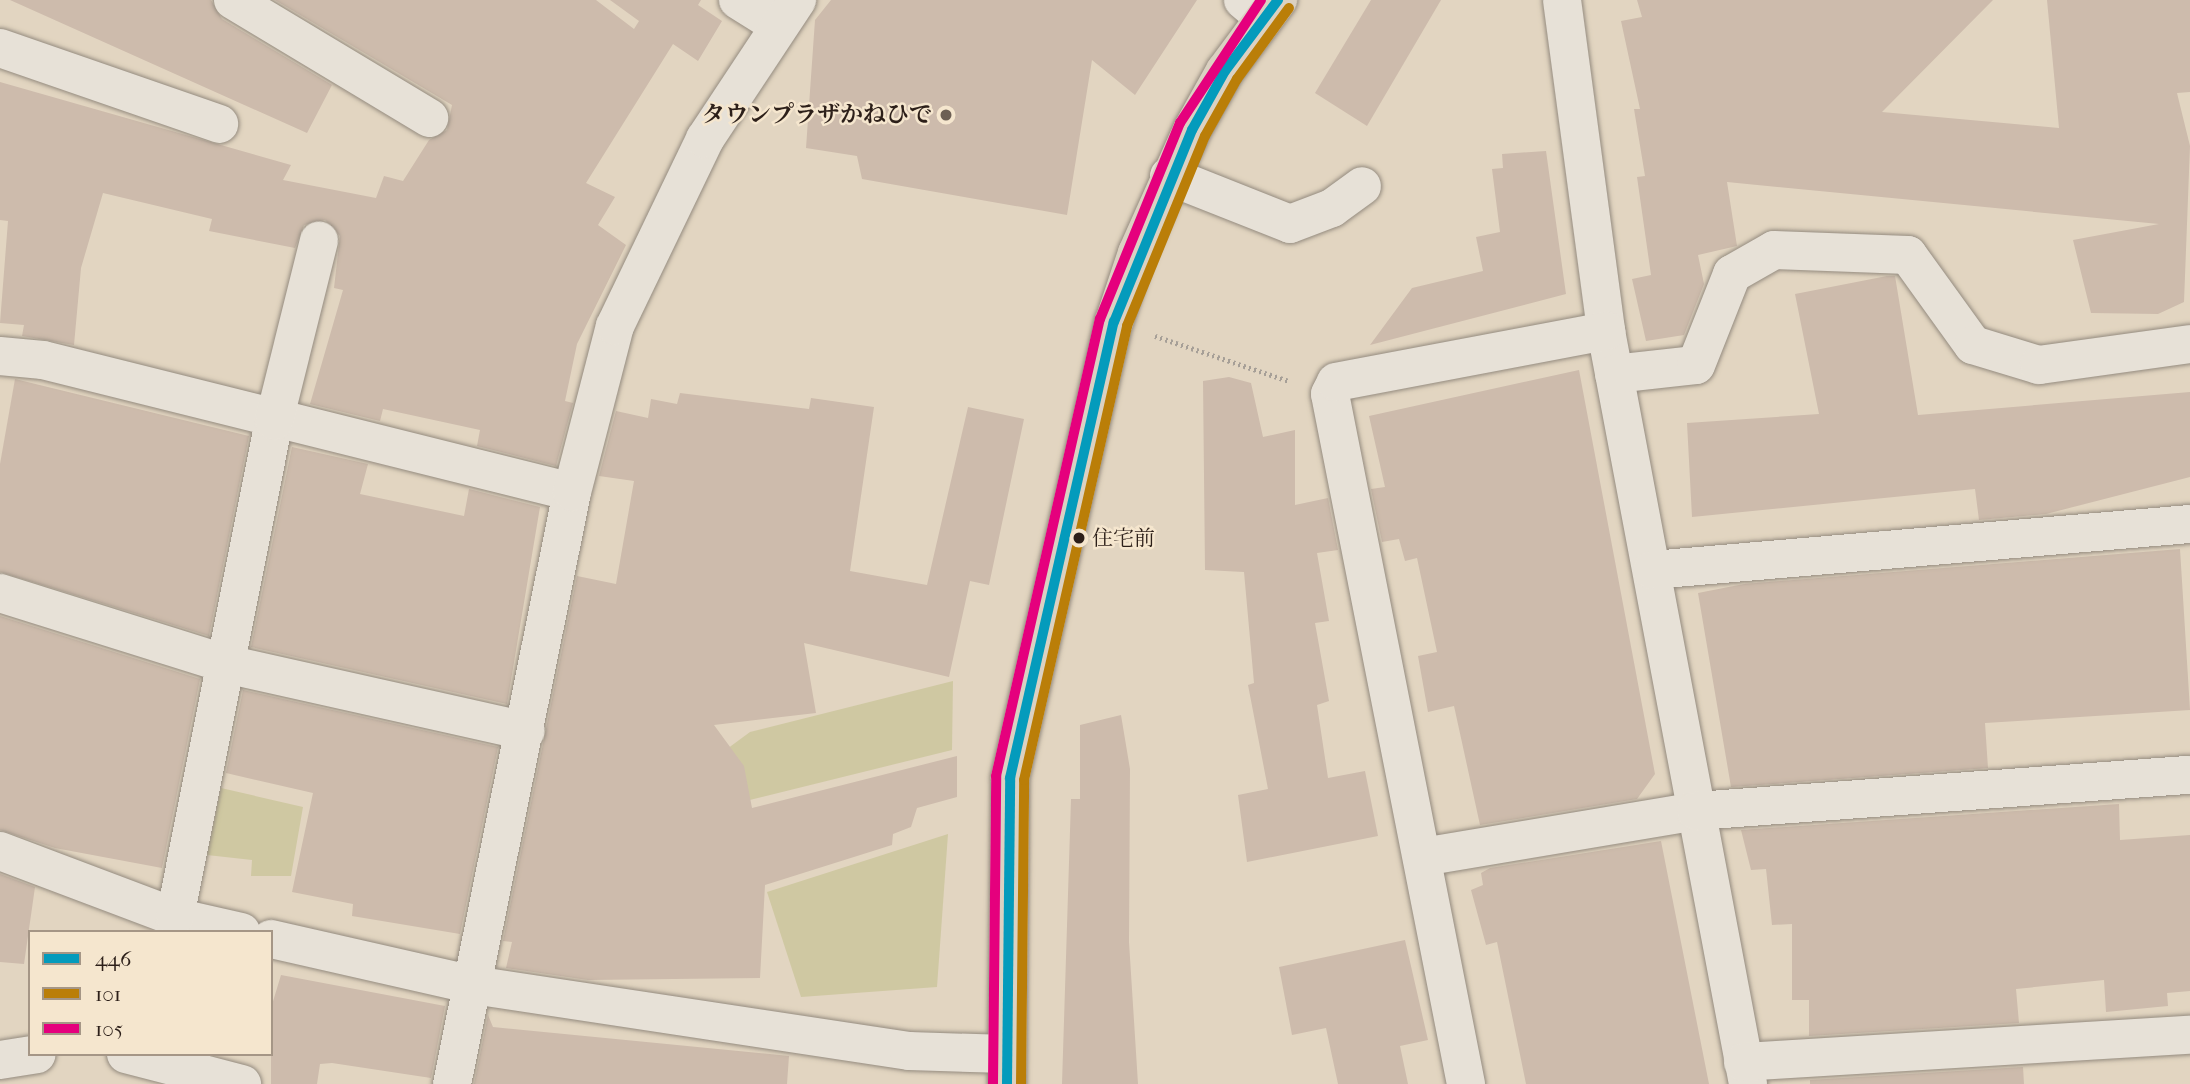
<!DOCTYPE html>
<html>
<head>
<meta charset="utf-8">
<style>
	body { margin:0 }
	#map { position:relative; width:2190px; height:1084px; overflow:hidden; background:#e2d5c1; font-family:"IM FELL French Canon","Noto Serif JP",serif }
	div>[style] { position:absolute }
	[style*='--x'] { left:calc(var(--x)*1px); top:calc(var(--y)*1px); width:calc(var(--w)*1px); rotate:calc(var(--a)*1deg) }
	.green>* { inset:0; background:#cfc8a2 }
	.building>* { inset:0; background:#cdbbac }
	.path>* { height:4.5px; margin-top:-2.25px; transform-origin:0; background:repeating-linear-gradient(90deg,#a69f97 0 2px,transparent 0 5.5px) }
	.roads { filter:drop-shadow(0 0 2px #948b7f) drop-shadow(0 0 2px #948b7f) }
	.minor>* { height:38px; margin:-19px; padding:0 19px; transform-origin:19px; border-radius:19px; background:#e7e1d7 }
	.primary>* { height:38px; margin:-19px; padding:0 19px; transform-origin:19px; border-radius:19px; background:#dbd1c2 }
	.bus-1>* { height:10px; margin:-5px; padding:0 5px; transform-origin:5px; border-radius:5px; background:#049bbc }
	.bus-2>* { height:10px; margin:-5px; padding:0 5px; transform-origin:5px; border-radius:5px; background:#ba7e08 }
	.bus-3>* { height:10px; margin:-5px; padding:0 5px; transform-origin:5px; border-radius:5px; background:#e5007d }
	.dots>* { width:19px; height:19px; translate:-50% -50%; box-sizing:border-box; border:4px solid #f5e6ce; border-radius:50% }
	span { translate:-50% -50%; white-space:nowrap; text-align:center; line-height:1.15; -webkit-text-stroke:5px #f5e6ce; paint-order:stroke }
	.bus-label { font-size:21px; color:#2c1f19 }
	.left { translate:0 -50%; text-align:left }
	.poi-label { font-size:23px; color:#2c1f19; font-weight:700 }
	.right { translate:-100% -50%; text-align:right }
	.legend { position:absolute; left:28px; top:930px; width:245px; height:126px; box-sizing:border-box; background:#f5e6ce; border:2px solid #a59686; margin:0; padding:9px 12px; list-style:none; font-size:21px; color:#2c1f19 }
	.legend li { display:flex; align-items:center; gap:14px; height:35px }
	.legend b { width:35px; border:2px solid #a59686 }
</style>
</head>
<body>
<div id="map">
	<div class="green">
		<div style="clip-path:polygon(953px 681px,952px 750px,709px 810px,712px 760px,750px 732px)"></div>
		<div style="clip-path:polygon(221px 788px,303px 807px,291px 876px,251px 876px,252px 860px,207px 855px)"></div>
		<div style="clip-path:polygon(948px 834px,937px 987px,801px 997px,767px 892px)"></div>
	</div>
	<div class="building">
		<div style="clip-path:polygon(10px 0,211px 0,222px 19px,332px 85px,307px 133px)"></div>
		<div style="clip-path:polygon(275px 0,596px 0,634px 29px,639px 21px,610px 0,701px 0,698px 5px,722px 21px,698px 61px,673px 44px,586px 183px,615px 197px,598px 225px,626px 245px,577px 344px,565px 401px,573px 403px,556px 466px,477px 446px,480px 430px,383px 409px,380px 421px,310px 404px,343px 290px,334px 288px,340px 236px,325px 220px,304px 225px,295px 248px,209px 231px,212px 219px,103px 193px,81px 268px,74px 345px,22px 336px,24px 325px,0 323px,8px 221px,0 220px,0 82px,291px 165px,283px 180px,376px 198px,384px 176px,403px 181px,429px 140px,447px 130px,452px 105px)"></div>
		<div style="clip-path:polygon(831px 0,1197px 0,1135px 95px,1092px 60px,1067px 215px,862px 179px,857px 156px,806px 148px,815px 20px)"></div>
		<div style="clip-path:polygon(1371px 0,1441px 0,1367px 126px,1315px 93px)"></div>
		<div style="clip-path:polygon(1637px 0,1993px 0,1882px 112px,2059px 128px,2047px 0,2190px 0,2190px 92px,2177px 93px,2190px 146px,2184px 302px,2158px 314px,2091px 313px,2073px 240px,2159px 224px,1727px 182px,1737px 246px,1698px 255px,1704px 284px,1684px 335px,1646px 341px,1632px 279px,1651px 275px,1637px 177px,1645px 176px,1634px 109px,1640px 109px,1621px 21px,1642px 17px)"></div>
		<div style="clip-path:polygon(1546px 151px,1566px 294px,1370px 345px,1412px 288px,1483px 271px,1476px 237px,1500px 232px,1492px 169px,1503px 168px,1502px 154px)"></div>
		<div style="clip-path:polygon(1887px 276px,1895px 276px,1918px 415px,2190px 392px,2190px 477px,2046px 514px,1979px 520px,1975px 489px,1692px 517px,1687px 423px,1819px 414px,1795px 294px)"></div>
		<div style="clip-path:polygon(1579px 370px,1655px 774px,1637px 799px,1480px 825px,1454px 706px,1428px 712px,1418px 656px,1437px 652px,1417px 558px,1405px 561px,1399px 539px,1382px 542px,1371px 489px,1385px 487px,1369px 416px)"></div>
		<div style="clip-path:polygon(1229px 377px,1251px 383px,1263px 437px,1295px 430px,1295px 505px,1328px 498px,1338px 550px,1317px 553px,1329px 621px,1315px 623px,1329px 701px,1317px 705px,1328px 778px,1365px 771px,1378px 836px,1247px 862px,1238px 795px,1268px 789px,1248px 685px,1254px 683px,1244px 572px,1205px 570px,1203px 381px)"></div>
		<div style="clip-path:polygon(15px 379px,249px 436px,209px 636px,0 572px,0 464px)"></div>
		<div style="clip-path:polygon(680px 393px,809px 409px,811px 398px,874px 407px,850px 571px,927px 585px,968px 407px,1024px 419px,989px 585px,970px 581px,949px 677px,804px 643px,816px 713px,714px 725px,744px 766px,752px 808px,957px 756px,957px 797px,917px 808px,911px 827px,893px 834px,892px 845px,765px 885px,760px 978px,588px 980px,506px 968px,512px 942px,503px 941px,577px 576px,616px 584px,634px 481px,599px 476px,616px 411px,648px 418px,651px 399px,677px 404px)"></div>
		<div style="clip-path:polygon(292px 447px,368px 464px,360px 494px,464px 516px,469px 489px,540px 507px,507px 704px,251px 647px)"></div>
		<div style="clip-path:polygon(2180px 549px,2190px 710px,1985px 723px,1988px 768px,1731px 787px,1698px 593px,1744px 584px)"></div>
		<div style="clip-path:polygon(0 616px,200px 679px,162px 868px,55px 848px,0 830px)"></div>
		<div style="clip-path:polygon(243px 690px,498px 747px,460px 934px,352px 916px,353px 904px,292px 892px,313px 793px,226px 773px)"></div>
		<div style="clip-path:polygon(1121px 715px,1130px 769px,1129px 942px,1138px 1084px,1062px 1084px,1071px 799px,1080px 799px,1080px 725px)"></div>
		<div style="clip-path:polygon(2119px 804px,2120px 840px,2190px 835px,2190px 991px,2167px 993px,2168px 1006px,2106px 1012px,2104px 980px,2016px 989px,2019px 1023px,1809px 1036px,1809px 1000px,1792px 1000px,1792px 924px,1772px 925px,1766px 869px,1751px 870px,1741px 830px)"></div>
		<div style="clip-path:polygon(1661px 841px,1709px 1084px,1526px 1084px,1497px 942px,1486px 945px,1471px 890px,1483px 885px,1481px 873px,1490px 868px)"></div>
		<div style="clip-path:polygon(0 874px,35px 887px,24px 964px,0 962px)"></div>
		<div style="clip-path:polygon(1405px 940px,1428px 1040px,1400px 1046px,1408px 1084px,1338px 1084px,1326px 1028px,1292px 1035px,1279px 967px)"></div>
		<div style="clip-path:polygon(281px 975px,445px 1006px,431px 1078px,332px 1063px,320px 1064px,317px 1084px,271px 1084px,271px 1008px)"></div>
		<div style="clip-path:polygon(488px 1015px,493px 1027px,789px 1056px,787px 1084px,474px 1084px)"></div>
		<div style="clip-path:polygon(2023px 1067px,2024px 1084px,1810px 1084px,1810px 1080px)"></div>
	</div>
	<div class="path">
		<div style="--x:1155;--y:336;--w:141;--a:18.6"></div>
	</div>
	<div class="roads">
		<div class="minor">
			<div style="--x:233;--y:0;--w:229;--a:31"></div>
			<div style="--x:738;--y:0;--w:47;--a:32"></div>
			<div style="--x:1243;--y:0;--w:25;--a:40"></div>
			<div style="--x:1562;--y:0;--w:334;--a:82.4"></div>
			<div style="--x:1606;--y:331;--w:766;--a:79.32"></div>
			<div style="--x:0;--y:48;--w:232;--a:19.1"></div>
			<div style="--x:1169;--y:176;--w:130;--a:21.6"></div>
			<div style="--x:1290;--y:224;--w:45;--a:-20.9"></div>
			<div style="--x:1332;--y:208;--w:37;--a:-36"></div>
			<div style="--x:0;--y:356;--w:43;--a:5.3"></div>
			<div style="--x:43;--y:360;--w:545;--a:14.01"></div>
			<div style="--x:1614;--y:374;--w:82;--a:-6.3"></div>
			<div style="--x:1696;--y:365;--w:98;--a:-68.4"></div>
			<div style="--x:1732;--y:274;--w:48;--a:-29.7"></div>
			<div style="--x:1774;--y:250;--w:134;--a:2.1"></div>
			<div style="--x:1908;--y:255;--w:111;--a:54.2"></div>
			<div style="--x:1973;--y:345;--w:69;--a:16.9"></div>
			<div style="--x:2039;--y:365;--w:152;--a:-7.9"></div>
			<div style="--x:1652;--y:570;--w:540;--a:-4.89"></div>
			<div style="--x:0;--y:593;--w:237;--a:17.4"></div>
			<div style="--x:226;--y:664;--w:307;--a:12.6"></div>
			<div style="--x:0;--y:851;--w:187;--a:20.7"></div>
			<div style="--x:175;--y:917;--w:68;--a:12.8"></div>
			<div style="--x:1422;--y:857;--w:278;--a:-9.5"></div>
			<div style="--x:1696;--y:811;--w:495;--a:-4.2"></div>
			<div style="--x:175;--y:917;--w:506;--a:-78.71"></div>
			<div style="--x:274;--y:421;--w:186;--a:-76"></div>
			<div style="--x:271;--y:939;--w:207;--a:12.8"></div>
			<div style="--x:473;--y:985;--w:441;--a:8.6"></div>
			<div style="--x:909;--y:1051;--w:98;--a:1.8"></div>
			<div style="--x:126;--y:1054;--w:120;--a:14.5"></div>
			<div style="--x:0;--y:1060;--w:37;--a:-9"></div>
			<div style="--x:1743;--y:1062;--w:448;--a:-3.5"></div>
			<div style="--x:452;--y:1084;--w:604;--a:-78.54"></div>
			<div style="--x:572;--y:492;--w:171;--a:-75.5"></div>
			<div style="--x:615;--y:326;--w:208;--a:-64.3"></div>
			<div style="--x:705;--y:139;--w:167;--a:-56.5"></div>
			<div style="--x:1466;--y:1084;--w:703;--a:-101.15"></div>
			<div style="--x:1330;--y:394;--w:13;--a:-63"></div>
			<div style="--x:1336;--y:382;--w:275;--a:-10.7"></div>
		</div>
		<div class="primary">
			<div style="--x:1007;--y:1084;--w:306;--a:-89.4"></div>
			<div style="--x:1010;--y:778;--w:468;--a:-77.2"></div>
			<div style="--x:1114;--y:322;--w:73;--a:-71.6"></div>
			<div style="--x:1137;--y:253;--w:135;--a:-65.9"></div>
			<div style="--x:1192;--y:130;--w:68;--a:-60.8"></div>
			<div style="--x:1225;--y:71;--w:89;--a:-53.3"></div>
		</div>
	</div>
	<div class="bus-1">
		<div style="--x:1007;--y:1084;--w:306;--a:-89.4"></div>
		<div style="--x:1010;--y:778;--w:468;--a:-77.2"></div>
		<div style="--x:1114;--y:322;--w:207;--a:-67.9"></div>
		<div style="--x:1192;--y:130;--w:68;--a:-60.8"></div>
		<div style="--x:1225;--y:71;--w:89;--a:-53.3"></div>
	</div>
	<div class="bus-2">
		<div style="--x:1021;--y:1084;--w:304;--a:-89.4"></div>
		<div style="--x:1024;--y:780;--w:466;--a:-77.2"></div>
		<div style="--x:1127;--y:326;--w:205;--a:-67.7"></div>
		<div style="--x:1205;--y:136;--w:65;--a:-60.7"></div>
		<div style="--x:1237;--y:79;--w:88;--a:-53.8"></div>
	</div>
	<div class="bus-3">
		<div style="--x:993;--y:1084;--w:308;--a:-89.4"></div>
		<div style="--x:996;--y:776;--w:469;--a:-77.2"></div>
		<div style="--x:1100;--y:319;--w:212;--a:-67.8"></div>
		<div style="--x:1180;--y:123;--w:147;--a:-56.6"></div>
	</div>
	<div class="dots">
		<div style="left:946px;top:115px;background:#6c5f54"></div>
		<div style="left:1079px;top:538px;background:#2c1f19"></div>
	</div>
	<div class="bus-label">
		<span class="left" style="left:1092px;top:538px">住宅前</span>
	</div>
	<div class="poi-label">
		<span class="right" style="left:932px;top:115px">タウンプラザかねひで</span>
	</div>
	<ul class="legend">
	<li><b style="height:9px;background:#049bbc"></b>446</li>
	<li><b style="height:9px;background:#ba7e08"></b>101</li>
	<li><b style="height:9px;background:#e5007d"></b>105</li>
	</ul>
</div>
</body>
</html>
